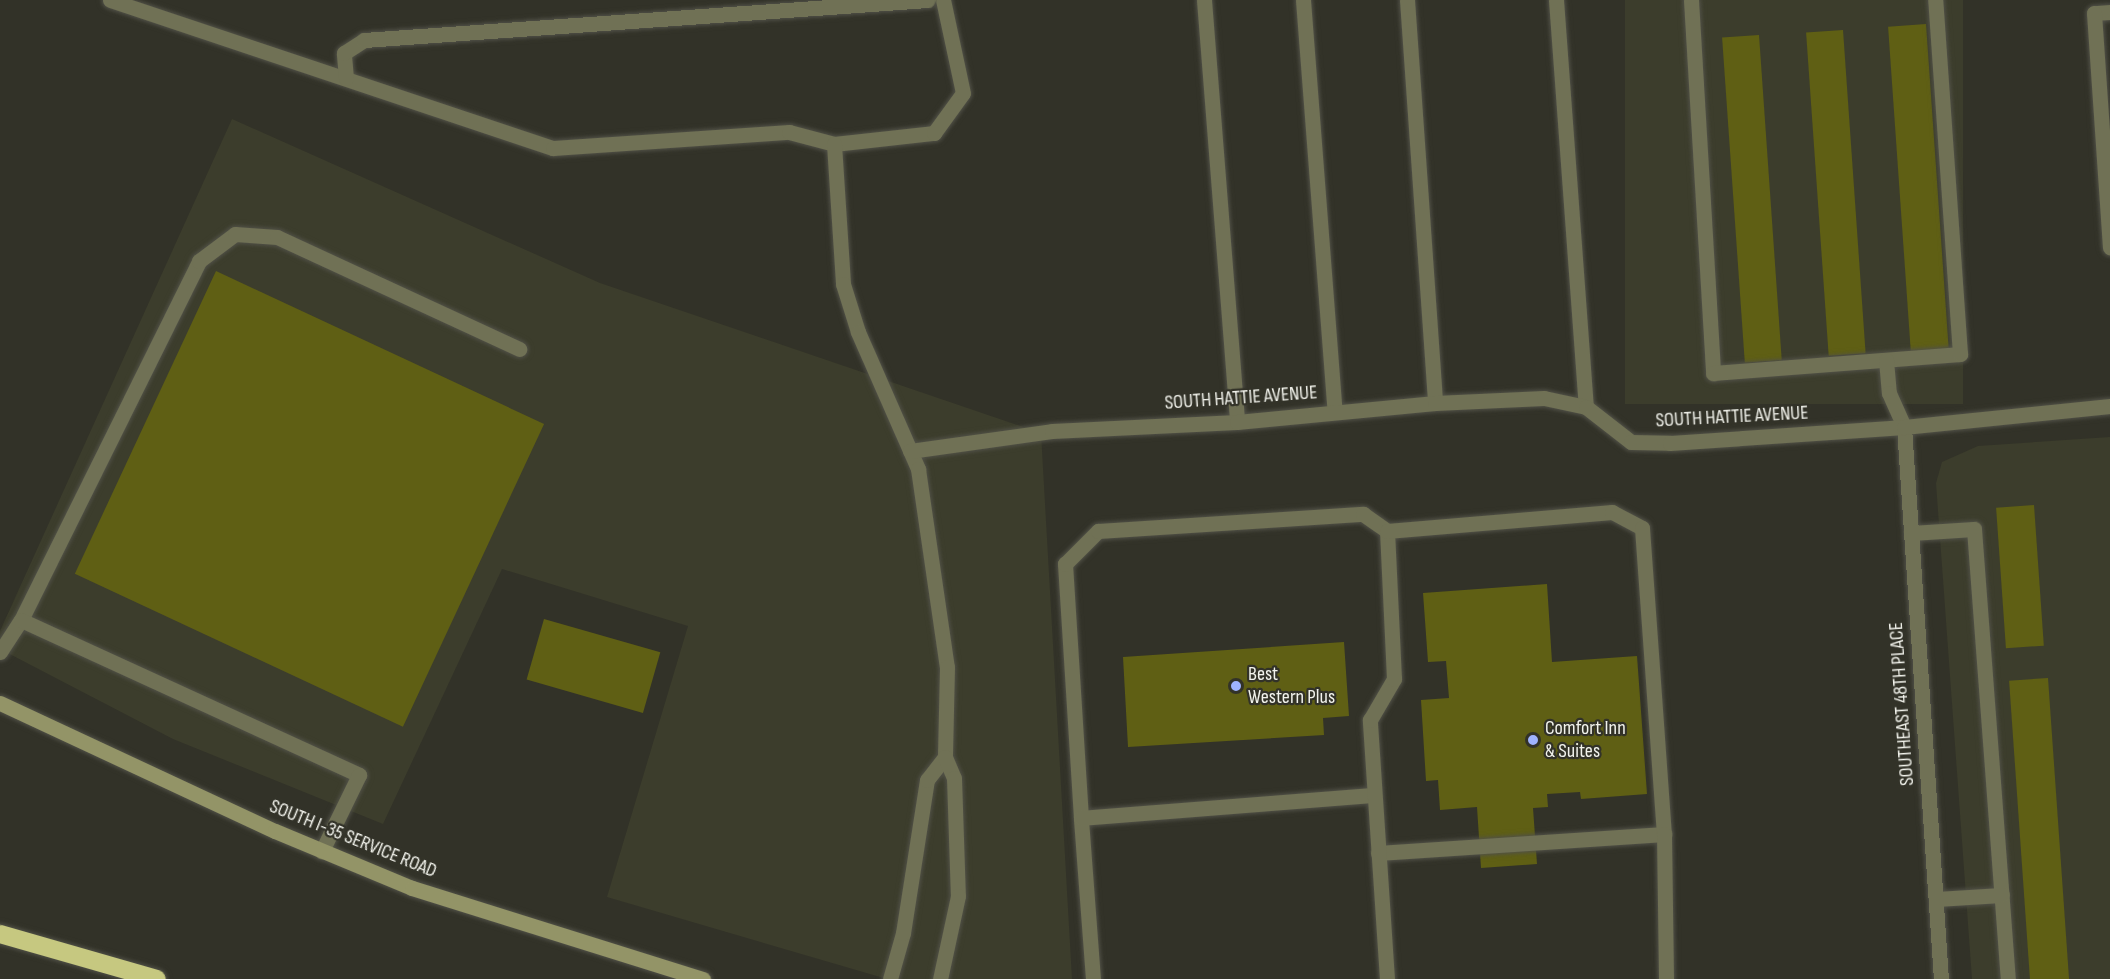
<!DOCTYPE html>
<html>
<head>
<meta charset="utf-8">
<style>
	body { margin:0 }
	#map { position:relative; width:2110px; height:979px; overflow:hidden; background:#323228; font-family:"Sofia Sans Condensed",sans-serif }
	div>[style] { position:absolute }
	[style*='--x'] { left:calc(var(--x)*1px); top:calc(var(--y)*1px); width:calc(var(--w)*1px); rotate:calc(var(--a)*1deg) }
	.built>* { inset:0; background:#3c3d2c; transform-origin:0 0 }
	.building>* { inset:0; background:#5f5f14; transform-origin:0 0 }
	.roads { filter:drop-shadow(0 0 2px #515147) drop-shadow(0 0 2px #515147) }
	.service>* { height:15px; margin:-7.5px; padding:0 7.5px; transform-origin:7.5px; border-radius:7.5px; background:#707155 }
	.minor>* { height:15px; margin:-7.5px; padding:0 7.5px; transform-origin:7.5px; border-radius:7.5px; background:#707155 }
	.secondary>* { height:15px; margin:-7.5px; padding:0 7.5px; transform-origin:7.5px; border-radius:7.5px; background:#939467 }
	.motorway>* { height:18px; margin:-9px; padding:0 9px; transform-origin:9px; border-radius:9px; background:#c6c880 }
	.dots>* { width:16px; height:16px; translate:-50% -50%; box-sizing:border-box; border:3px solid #323228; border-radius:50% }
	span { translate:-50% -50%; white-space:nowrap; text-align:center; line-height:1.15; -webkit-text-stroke:4.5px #323228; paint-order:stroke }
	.street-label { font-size:20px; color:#f2f3ec }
	.poi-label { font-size:20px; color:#f2f3ec }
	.left { translate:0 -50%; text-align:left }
</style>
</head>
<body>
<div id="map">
	<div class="built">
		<div style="left:1625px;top:0;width:338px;height:404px"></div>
		<div style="clip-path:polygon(232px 119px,600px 283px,1041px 433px,1072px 979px,887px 979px,607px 897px,688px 626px,502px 569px,383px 824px,173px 739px,0 649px,0 631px)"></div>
		<div style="clip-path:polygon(2110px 437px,2110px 979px,1972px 979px,1936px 483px,1942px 462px,1978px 446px)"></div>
	</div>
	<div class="building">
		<div style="left:1926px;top:24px;width:325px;height:38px;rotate:86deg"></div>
		<div style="left:1843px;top:30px;width:324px;height:37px;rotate:86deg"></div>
		<div style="left:1759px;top:35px;width:326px;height:37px;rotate:86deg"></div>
		<div style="left:216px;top:271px;width:362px;height:334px;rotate:25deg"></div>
		<div style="left:2034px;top:505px;width:141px;height:38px;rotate:86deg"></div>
		<div style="clip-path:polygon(1547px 584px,1552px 662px,1637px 656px,1647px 794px,1581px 799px,1580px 792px,1547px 794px,1548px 807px,1533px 808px,1537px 864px,1481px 868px,1477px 807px,1440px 810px,1438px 780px,1426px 781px,1421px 700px,1449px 698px,1446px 661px,1428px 662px,1423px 593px)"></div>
		<div style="left:544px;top:619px;width:121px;height:63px;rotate:16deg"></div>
		<div style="clip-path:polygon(1344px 642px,1349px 716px,1323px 718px,1324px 735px,1128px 747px,1123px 657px)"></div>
		<div style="left:2048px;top:678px;width:302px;height:39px;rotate:86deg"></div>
	</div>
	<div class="roads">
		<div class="service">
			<div style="--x:110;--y:0;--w:467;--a:18.5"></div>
			<div style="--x:553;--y:148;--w:237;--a:-3.9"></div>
			<div style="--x:789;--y:132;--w:47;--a:14.9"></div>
			<div style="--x:834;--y:144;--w:101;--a:-6.3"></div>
			<div style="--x:934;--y:133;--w:49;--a:-54.1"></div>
			<div style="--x:963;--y:93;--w:95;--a:-102.1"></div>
			<div style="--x:1204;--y:0;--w:423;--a:85.5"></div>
			<div style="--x:1303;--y:0;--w:413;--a:85.6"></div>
			<div style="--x:1407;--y:0;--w:404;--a:86"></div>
			<div style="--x:1556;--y:0;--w:408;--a:85.8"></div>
			<div style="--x:1691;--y:0;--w:374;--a:86.6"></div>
			<div style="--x:1713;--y:373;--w:248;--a:-4.4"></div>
			<div style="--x:1960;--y:354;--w:355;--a:-94"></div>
			<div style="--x:2110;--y:12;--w:16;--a:176"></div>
			<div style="--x:2094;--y:13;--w:235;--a:86.1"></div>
			<div style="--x:346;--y:78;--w:25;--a:-95"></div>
			<div style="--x:344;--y:53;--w:24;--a:-33"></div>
			<div style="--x:364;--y:40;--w:565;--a:-4.06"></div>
			<div style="--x:834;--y:144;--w:140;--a:86.3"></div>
			<div style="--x:843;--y:284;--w:50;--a:72.6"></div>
			<div style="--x:858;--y:332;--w:150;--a:66.3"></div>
			<div style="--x:918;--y:469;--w:200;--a:81.7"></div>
			<div style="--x:947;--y:667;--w:90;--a:91.3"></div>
			<div style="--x:1886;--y:360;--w:33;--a:85"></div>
			<div style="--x:1889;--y:393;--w:37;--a:66"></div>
			<div style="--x:1911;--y:533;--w:63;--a:-3.6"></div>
			<div style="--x:1974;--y:529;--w:451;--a:85.7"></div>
			<div style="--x:21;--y:620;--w:401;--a:-63.6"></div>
			<div style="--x:199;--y:261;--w:45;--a:-36.9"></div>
			<div style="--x:235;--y:234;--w:42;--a:4.1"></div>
			<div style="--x:277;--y:237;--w:267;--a:24.8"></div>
			<div style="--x:0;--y:652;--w:38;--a:-57"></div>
			<div style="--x:21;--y:620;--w:372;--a:24.6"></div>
			<div style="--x:359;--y:775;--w:85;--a:116"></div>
			<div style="--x:1081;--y:818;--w:255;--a:-93.6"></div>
			<div style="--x:1065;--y:564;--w:47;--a:-45"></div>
			<div style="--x:1098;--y:531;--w:266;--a:-3.7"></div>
			<div style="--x:1363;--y:514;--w:29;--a:35"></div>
			<div style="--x:1378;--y:853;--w:287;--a:-3.8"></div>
			<div style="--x:1936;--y:899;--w:66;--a:-3.5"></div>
			<div style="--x:890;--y:979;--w:48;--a:-74.2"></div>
			<div style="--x:903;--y:933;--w:155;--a:-81.1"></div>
			<div style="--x:927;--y:780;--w:29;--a:-52"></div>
			<div style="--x:945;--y:757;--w:23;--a:67"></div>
			<div style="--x:954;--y:778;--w:118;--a:88.1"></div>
			<div style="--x:958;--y:896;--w:85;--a:102.2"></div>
			<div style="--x:1093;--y:979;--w:161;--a:-94.3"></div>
			<div style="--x:1081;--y:818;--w:294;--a:-4.5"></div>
			<div style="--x:1387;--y:979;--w:260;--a:-93.8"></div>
			<div style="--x:1370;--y:720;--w:48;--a:-59.7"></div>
			<div style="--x:1394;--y:679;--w:148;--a:-92.7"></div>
			<div style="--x:1387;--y:531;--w:226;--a:-4.8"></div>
			<div style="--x:1612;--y:512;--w:34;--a:28"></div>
			<div style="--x:1642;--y:528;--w:307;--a:85.9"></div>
			<div style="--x:1664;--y:834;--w:145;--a:89.2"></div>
		</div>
		<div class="minor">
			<div style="--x:1904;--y:427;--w:553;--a:86.17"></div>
			<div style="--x:910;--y:451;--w:143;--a:-8"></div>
			<div style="--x:1052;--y:431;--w:185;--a:-2.8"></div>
			<div style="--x:1237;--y:422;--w:199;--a:-5.5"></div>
			<div style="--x:1435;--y:403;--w:109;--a:-2.6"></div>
			<div style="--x:1544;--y:398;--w:43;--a:12.1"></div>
			<div style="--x:1586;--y:407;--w:57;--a:37.9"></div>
			<div style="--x:1631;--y:442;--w:39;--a:1"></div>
			<div style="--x:1670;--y:443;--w:235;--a:-3.9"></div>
			<div style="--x:1904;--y:427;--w:207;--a:-5.8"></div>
		</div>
		<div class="secondary">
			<div style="--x:0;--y:703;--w:303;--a:25"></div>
			<div style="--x:275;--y:831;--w:148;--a:22.6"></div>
			<div style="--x:412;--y:888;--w:305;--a:17.4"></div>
		</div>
		<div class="motorway">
			<div style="--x:0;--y:934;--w:163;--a:16"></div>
		</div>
	</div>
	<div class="dots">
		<div style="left:1236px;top:686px;background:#9fb3fd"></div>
		<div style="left:1533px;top:740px;background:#9fb3fd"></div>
	</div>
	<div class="street-label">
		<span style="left:1241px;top:398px;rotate:-4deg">SOUTH HATTIE AVENUE</span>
		<span style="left:1732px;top:417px;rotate:-3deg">SOUTH HATTIE AVENUE</span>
		<span style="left:1902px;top:704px;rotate:-94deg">SOUTHEAST 48TH PLACE</span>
		<span style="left:353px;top:839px;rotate:22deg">SOUTH I-35 SERVICE ROAD</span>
	</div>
	<div class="poi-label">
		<span class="left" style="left:1248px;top:686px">Best<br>Western Plus</span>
		<span class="left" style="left:1545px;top:740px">Comfort Inn<br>&amp; Suites</span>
	</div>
</div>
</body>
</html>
